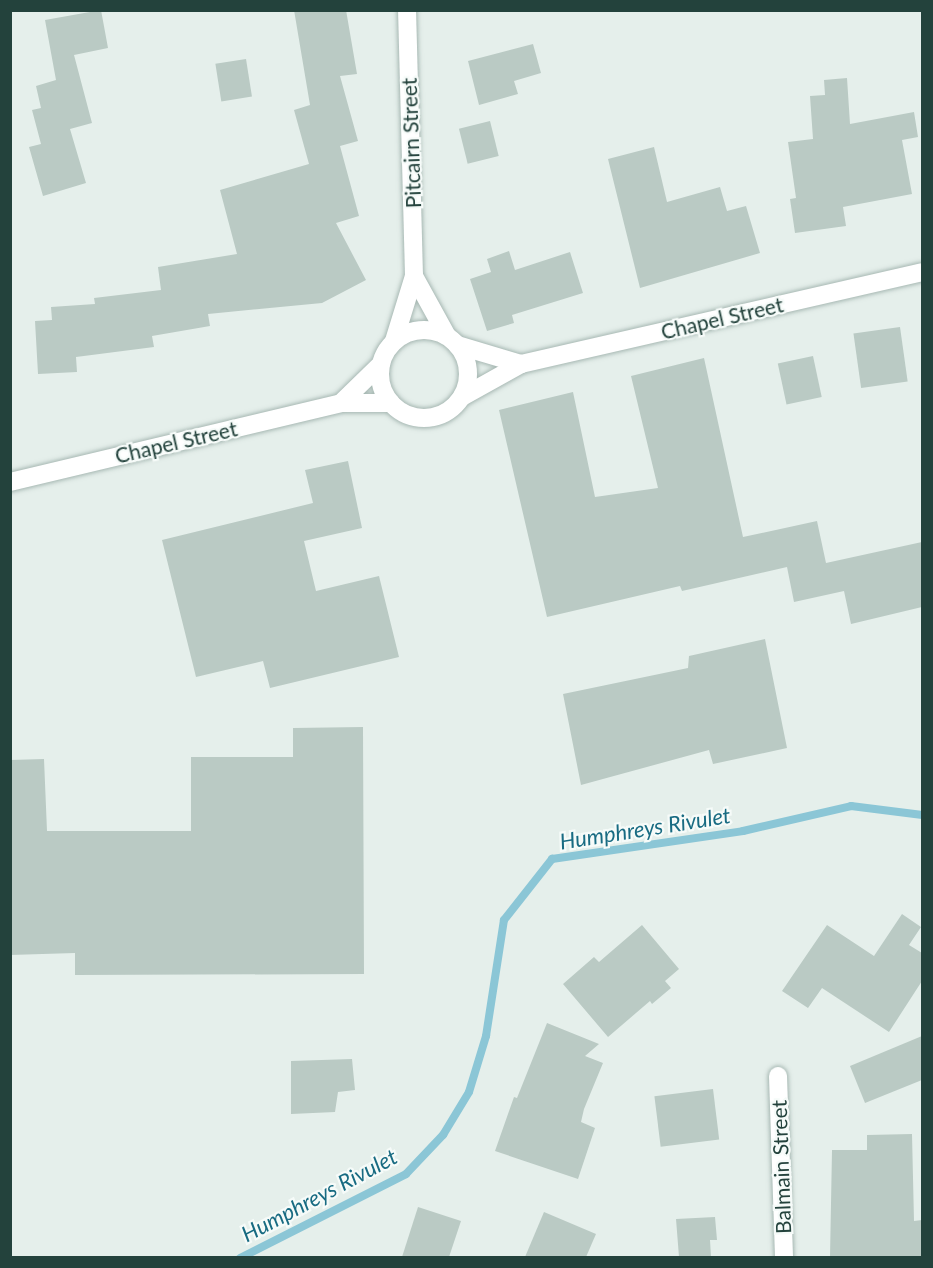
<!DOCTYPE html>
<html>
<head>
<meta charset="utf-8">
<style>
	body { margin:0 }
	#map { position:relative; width:933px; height:1268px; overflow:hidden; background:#e5efeb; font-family:Lato,sans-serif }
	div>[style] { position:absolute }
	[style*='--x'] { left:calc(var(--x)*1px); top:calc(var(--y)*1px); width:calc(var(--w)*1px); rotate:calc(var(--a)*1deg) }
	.stream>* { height:8px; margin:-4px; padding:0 4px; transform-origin:4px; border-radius:4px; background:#8bc6d6 }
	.building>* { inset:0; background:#bacac4; transform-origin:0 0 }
	.roads { filter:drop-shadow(0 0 2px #a7b8b3) drop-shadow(0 0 2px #a7b8b3) }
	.street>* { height:18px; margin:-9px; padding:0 9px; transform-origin:9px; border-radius:9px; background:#fff }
	.secondary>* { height:18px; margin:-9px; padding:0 9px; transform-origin:9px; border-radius:9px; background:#fff }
	.secondary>.ring { margin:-9px; padding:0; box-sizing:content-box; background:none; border:18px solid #fff; border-radius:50% }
	span { translate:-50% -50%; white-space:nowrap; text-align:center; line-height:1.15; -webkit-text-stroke:4.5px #f6fbf9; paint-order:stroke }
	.street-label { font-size:21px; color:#23423c }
	.water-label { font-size:22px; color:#186b82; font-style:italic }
	.frame { position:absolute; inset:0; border:12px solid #23423c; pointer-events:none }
</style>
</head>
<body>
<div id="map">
	<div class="stream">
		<div style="--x:240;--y:1258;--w:186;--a:-26.8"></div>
		<div style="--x:406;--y:1174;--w:54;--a:-46.5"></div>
		<div style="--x:443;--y:1135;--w:50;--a:-58.8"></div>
		<div style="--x:469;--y:1092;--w:59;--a:-73.1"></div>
		<div style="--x:486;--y:1036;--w:117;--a:-81.2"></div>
		<div style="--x:504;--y:920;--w:78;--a:-51.8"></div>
		<div style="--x:552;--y:859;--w:193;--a:-8.3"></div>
		<div style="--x:743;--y:831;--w:111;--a:-13"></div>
		<div style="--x:851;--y:806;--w:72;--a:7.2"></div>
	</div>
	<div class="building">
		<div style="clip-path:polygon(101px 10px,108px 48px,74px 55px,92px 123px,70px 129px,86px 183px,43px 196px,29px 147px,41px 144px,32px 110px,41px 108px,36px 86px,56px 80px,45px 20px)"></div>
		<div style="clip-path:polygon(294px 10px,346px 10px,357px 74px,340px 76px,358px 141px,340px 146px,359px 216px,336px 223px,366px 280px,322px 303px,208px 314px,210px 326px,152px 336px,154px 347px,76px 357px,77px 372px,38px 374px,35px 321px,52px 320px,51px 307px,95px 304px,94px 298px,161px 290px,158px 267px,237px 254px,220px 190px,309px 164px,294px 110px,310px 105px)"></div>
		<div style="clip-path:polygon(533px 44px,541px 73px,514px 81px,518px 94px,479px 105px,468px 61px)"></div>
		<div style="left:246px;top:59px;width:38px;height:31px;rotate:81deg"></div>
		<div style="clip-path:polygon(847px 78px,850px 124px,914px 112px,918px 137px,902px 140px,912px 194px,843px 207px,846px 226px,795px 233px,790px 199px,796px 198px,788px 142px,813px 139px,810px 96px,825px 95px,824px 80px)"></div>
		<div style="left:490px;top:121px;width:36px;height:32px;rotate:76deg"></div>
		<div style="clip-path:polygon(654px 147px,667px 202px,720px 187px,727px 211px,746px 206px,760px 253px,640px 288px,608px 159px)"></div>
		<div style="clip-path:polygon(509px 251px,515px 270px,570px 252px,583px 293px,512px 315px,514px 323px,487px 331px,470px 279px,491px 272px,487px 259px)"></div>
		<div style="left:900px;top:327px;width:55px;height:47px;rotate:82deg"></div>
		<div style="left:813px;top:356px;width:42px;height:36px;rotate:78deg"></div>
		<div style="clip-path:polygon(704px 358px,743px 537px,817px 521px,826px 563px,922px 542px,922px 607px,851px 624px,844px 591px,794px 602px,787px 567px,682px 591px,680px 586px,547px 617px,499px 410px,573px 392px,595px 497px,658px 488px,631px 376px)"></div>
		<div style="clip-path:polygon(348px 461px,362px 528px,304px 541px,316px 591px,379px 576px,399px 657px,270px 688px,263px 661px,196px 677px,162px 540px,313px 503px,305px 470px)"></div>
		<div style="clip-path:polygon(765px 639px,787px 748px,713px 764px,709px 750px,581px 785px,563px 694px,688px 668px,689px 656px)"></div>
		<div style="clip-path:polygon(363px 727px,364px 974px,75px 975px,75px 953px,10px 955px,10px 760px,44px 759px,47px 831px,191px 831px,191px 757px,293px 757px,293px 728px)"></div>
		<div style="clip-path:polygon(902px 914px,921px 927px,909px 945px,922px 953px,922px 981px,889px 1032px,822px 988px,808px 1008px,782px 991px,827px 925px,874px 956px)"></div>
		<div style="clip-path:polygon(642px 925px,679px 969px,665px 981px,671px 988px,652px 1004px,650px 1001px,608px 1037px,563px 984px,594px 957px,599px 962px)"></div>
		<div style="clip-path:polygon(547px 1023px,599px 1044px,585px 1056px,603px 1063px,584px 1109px,581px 1122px,595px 1128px,578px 1179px,495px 1151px,514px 1097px,517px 1098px)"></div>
		<div style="clip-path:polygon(922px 1036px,922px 1080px,865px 1103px,850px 1066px)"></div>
		<div style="clip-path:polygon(352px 1059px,355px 1090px,338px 1092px,335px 1112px,291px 1114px,291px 1061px)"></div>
		<div style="left:713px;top:1089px;width:51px;height:59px;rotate:83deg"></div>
		<div style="clip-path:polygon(912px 1134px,914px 1221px,922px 1220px,922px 1257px,830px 1257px,832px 1150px,867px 1150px,867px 1135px)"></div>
		<div style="clip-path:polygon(418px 1207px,461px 1221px,449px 1257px,402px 1257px)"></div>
		<div style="clip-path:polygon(544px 1212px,596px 1234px,586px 1257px,525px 1257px)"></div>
		<div style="clip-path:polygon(715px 1217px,717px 1240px,710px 1240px,711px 1257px,679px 1257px,676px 1219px)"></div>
	</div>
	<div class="roads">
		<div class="street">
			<div style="--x:778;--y:1076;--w:182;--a:88.1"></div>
		</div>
		<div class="secondary">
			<div style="--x:414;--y:276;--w:68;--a:61.2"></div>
			<div class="ring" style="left:380px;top:330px;width:70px;height:70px"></div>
			<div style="--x:394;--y:341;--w:68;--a:-72.9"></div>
			<div style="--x:414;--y:276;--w:266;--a:-91.5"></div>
			<div style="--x:457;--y:345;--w:67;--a:16.5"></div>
			<div style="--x:462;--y:397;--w:68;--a:-29.2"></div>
			<div style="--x:521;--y:364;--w:411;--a:-12.9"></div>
			<div style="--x:341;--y:403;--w:56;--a:-44.3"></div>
			<div style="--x:10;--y:482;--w:340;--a:-13.4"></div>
			<div style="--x:341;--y:403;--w:50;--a:0"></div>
		</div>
	</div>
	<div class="street-label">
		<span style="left:411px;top:143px;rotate:-92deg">Pitcairn Street</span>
		<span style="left:722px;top:318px;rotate:-13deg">Chapel Street</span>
		<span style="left:176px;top:442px;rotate:-13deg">Chapel Street</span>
		<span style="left:781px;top:1167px;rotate:-92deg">Balmain Street</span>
	</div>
	<div class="water-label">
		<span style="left:645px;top:828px;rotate:-9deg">Humphreys Rivulet</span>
		<span style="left:319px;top:1195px;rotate:-28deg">Humphreys Rivulet</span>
	</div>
	<div class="frame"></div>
</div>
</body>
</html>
